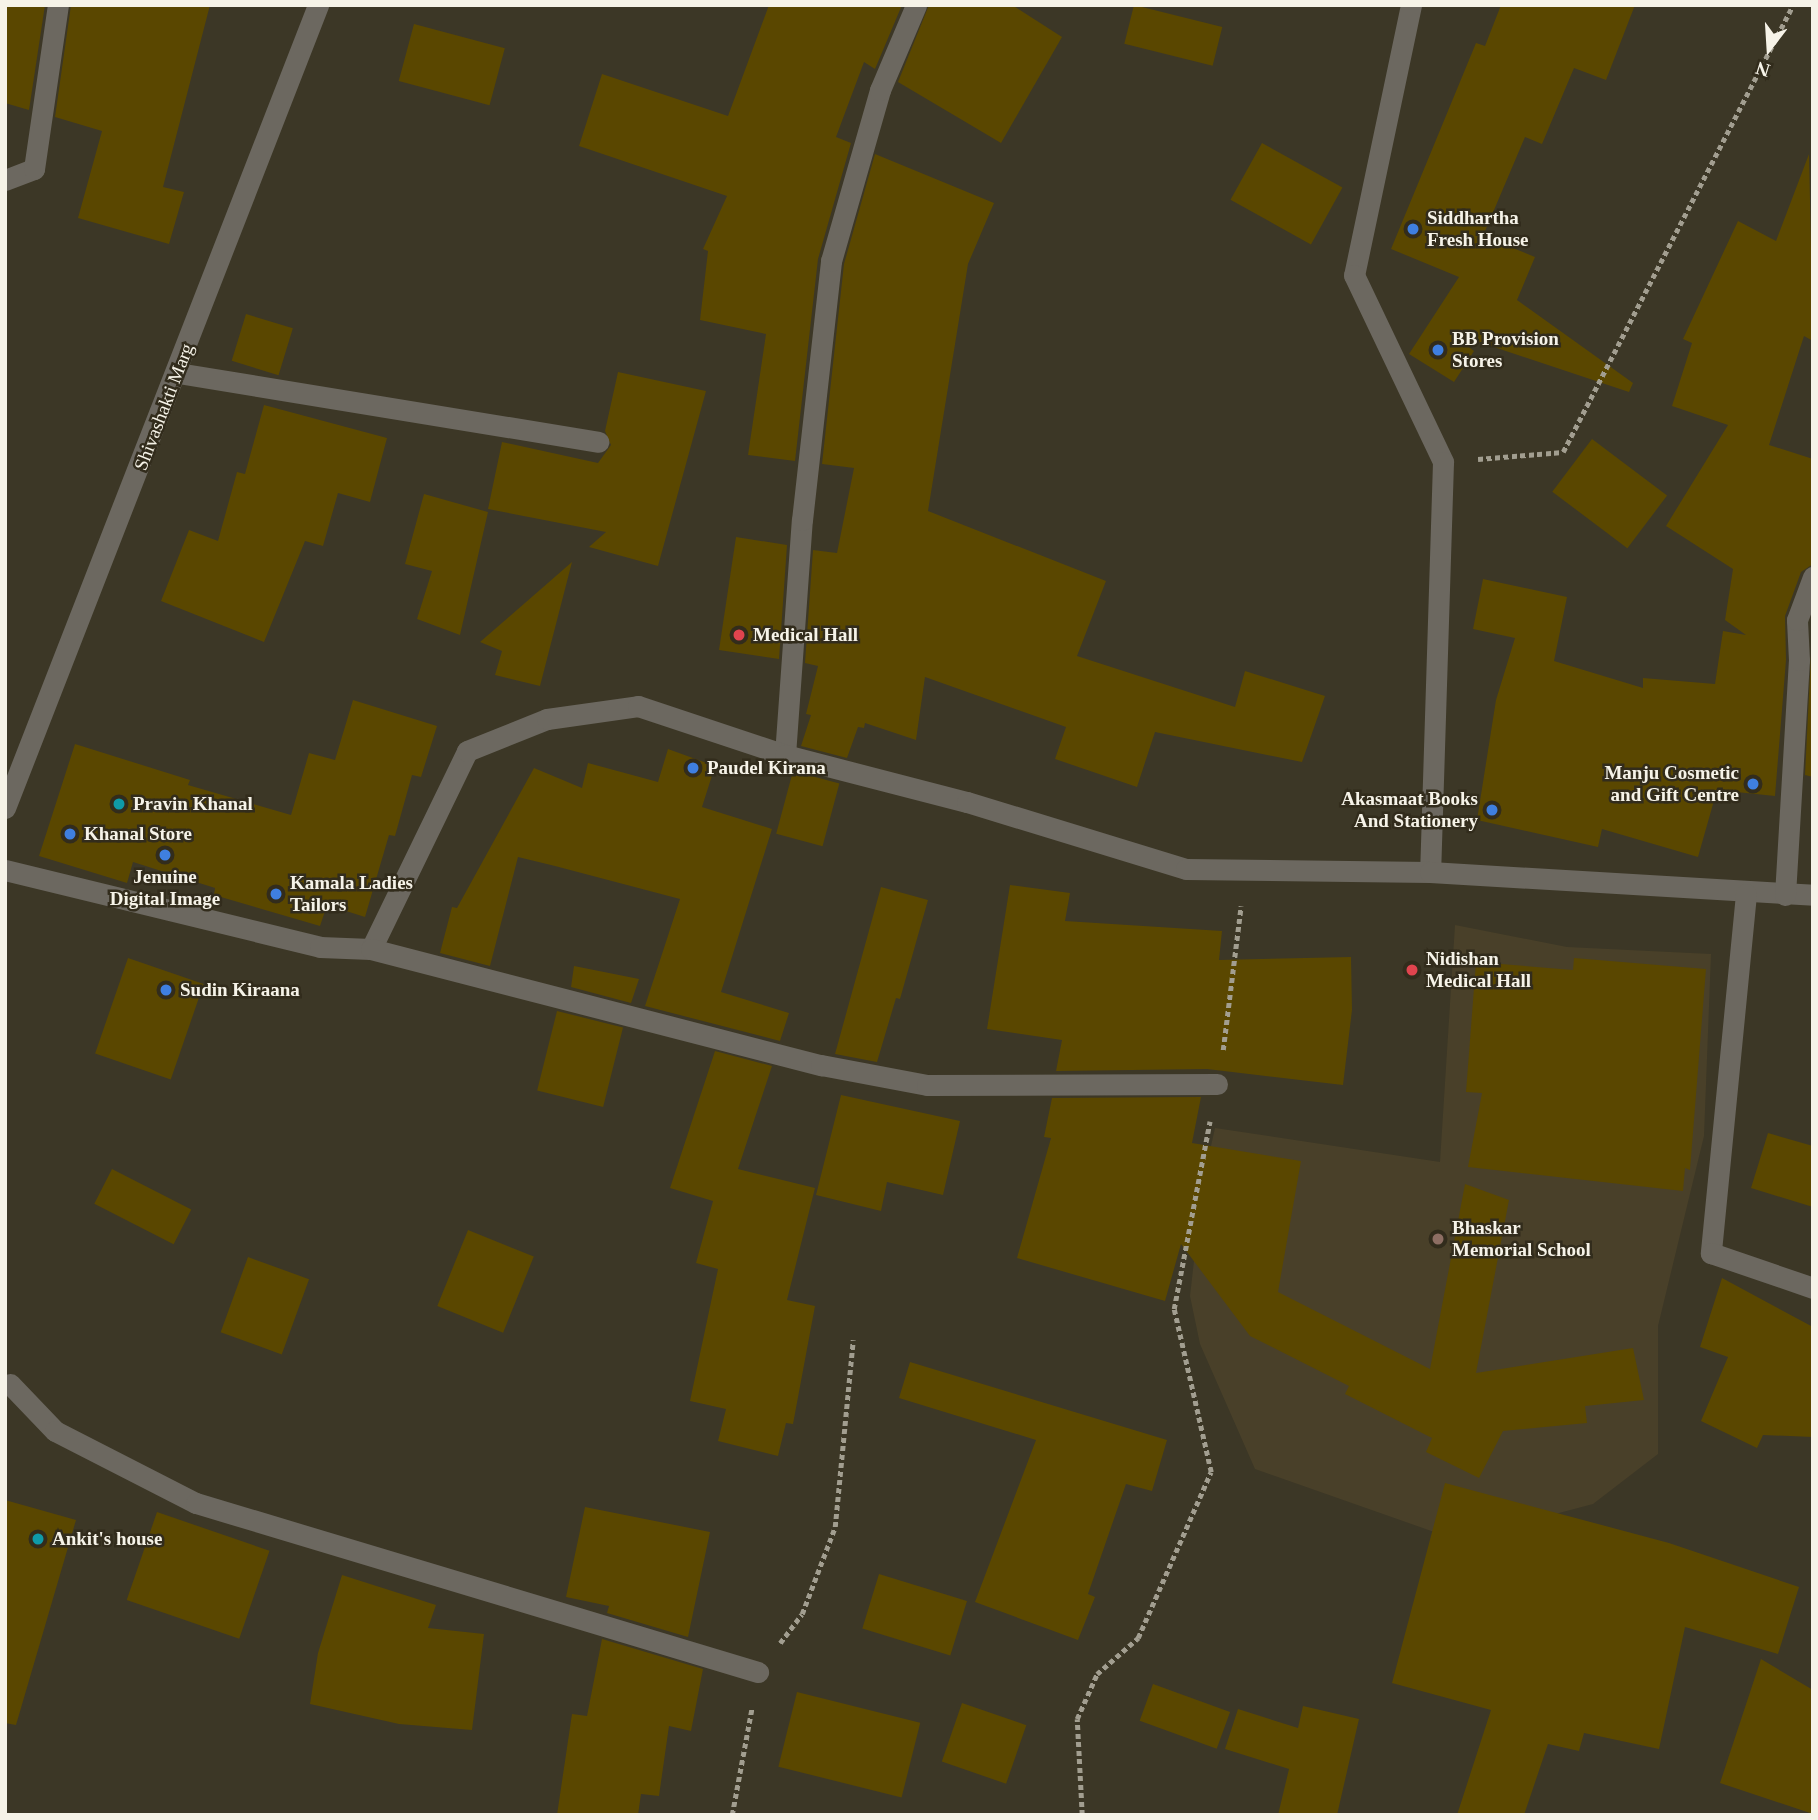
<!DOCTYPE html>
<html>
<head>
<meta charset="utf-8">
<style>
	body { margin:0 }
	#map { position:relative; width:1818px; height:1820px; overflow:hidden; background:#3c3726; font-family:Georgia,serif }
	div>[style] { position:absolute }
	[style*='--x'] { left:calc(var(--x)*1px); top:calc(var(--y)*1px); width:calc(var(--w)*1px); rotate:calc(var(--a)*1deg) }
	.built>* { inset:0; background:#494029 }
	.building>* { inset:0; background:#5a4700; transform-origin:0 0 }
	.path>* { height:4.5px; margin-top:-2.25px; transform-origin:0; background:repeating-linear-gradient(90deg,#a29e90 0 5px,transparent 0 8.5px) }
	.street>* { height:21px; margin:-10.5px; padding:0 10.5px; transform-origin:10.5px; border-radius:10.5px; background:#6c6860 }
	.dots>* { width:19px; height:19px; translate:-50% -50%; box-sizing:border-box; border:4px solid #322c1c; border-radius:50% }
	span { translate:-50% -50%; white-space:nowrap; text-align:center; line-height:1.15; -webkit-text-stroke:5px #322c1c; paint-order:stroke }
	.poi-label { font-size:19px; color:#f6f3e8; font-weight:700 }
	.left { translate:0 -50%; text-align:left }
	.right { translate:-100% -50%; text-align:right }
	.street-label { font-size:19px; color:#f6f3e8 }
	.frame { position:absolute; inset:0; border:7px solid #f6f3e8; pointer-events:none }
	.north { position:absolute; left:1734px; top:14px; width:70px; height:70px; -webkit-text-stroke:5px #322c1c; paint-order:stroke; rotate:197deg; font-size:19px; font-weight:700; line-height:28px; text-align:center; color:#f6f3e8 }
	.north::after { content:''; display:block; margin:auto; width:24px; height:32px; background:#f6f3e8; clip-path:polygon(50% 0,100% 100%,50% 72%,0 100%) }
</style>
</head>
<body>
<div id="map">
	<div class="built">
		<div style="clip-path:polygon(1455px 925px,1567px 947px,1711px 954px,1704px 1136px,1658px 1326px,1658px 1454px,1593px 1504px,1457px 1540px,1255px 1469px,1200px 1344px,1190px 1296px,1203px 1182px,1215px 1128px,1440px 1162px)"></div>
	</div>
	<div class="building">
		<div style="clip-path:polygon(5px 5px,45px 5px,29px 110px,5px 103px)"></div>
		<div style="clip-path:polygon(71px 5px,210px 5px,163px 187px,184px 192px,169px 244px,78px 218px,102px 131px,55px 117px)"></div>
		<div style="clip-path:polygon(769px 5px,902px 5px,875px 69px,864px 62px,836px 137px,851px 143px,818px 259px,795px 461px,748px 455px,766px 334px,700px 320px,708px 251px,703px 249px,727px 196px,579px 146px,602px 74px,728px 116px)"></div>
		<div style="clip-path:polygon(929px 5px,1012px 5px,1062px 37px,1001px 143px,898px 82px)"></div>
		<div style="left:1134px;top:5px;width:91px;height:40px;rotate:14deg"></div>
		<div style="clip-path:polygon(1501px 5px,1635px 5px,1606px 80px,1574px 68px,1542px 144px,1525px 137px,1483px 236px,1535px 257px,1517px 300px,1633px 383px,1629px 392px,1449px 332px,1474px 351px,1454px 382px,1409px 354px,1459px 277px,1391px 249px,1476px 43px,1485px 46px)"></div>
		<div style="left:414px;top:24px;width:94px;height:59px;rotate:15deg"></div>
		<div style="left:1262px;top:143px;width:92px;height:65px;rotate:29deg"></div>
		<div style="clip-path:polygon(875px 154px,994px 203px,968px 264px,928px 511px,1106px 581px,1077px 656px,1235px 707px,1245px 671px,1325px 696px,1302px 762px,1155px 732px,1137px 787px,1055px 759px,1066px 727px,925px 677px,916px 740px,865px 723px,864px 728px,858px 727px,847px 758px,801px 746px,811px 715px,806px 714px,818px 666px,805px 663px,813px 550px,837px 553px,854px 468px,822px 464px,844px 264px)"></div>
		<div style="clip-path:polygon(1809px 154px,1813px 341px,1804px 336px,1769px 445px,1813px 459px,1813px 564px,1801px 572px,1785px 616px,1786px 660px,1775px 796px,1717px 790px,1698px 857px,1602px 829px,1598px 847px,1477px 820px,1496px 700px,1515px 638px,1473px 629px,1483px 579px,1567px 597px,1554px 661px,1643px 688px,1643px 678px,1715px 684px,1723px 631px,1746px 635px,1725px 620px,1733px 569px,1666px 526px,1728px 425px,1672px 406px,1692px 343px,1683px 339px,1738px 221px,1776px 241px)"></div>
		<div style="left:246px;top:314px;width:49px;height:49px;rotate:17deg"></div>
		<div style="clip-path:polygon(618px 372px,706px 391px,658px 566px,589px 547px,606px 532px,488px 509px,502px 442px,598px 463px,611px 445px,605px 431px)"></div>
		<div style="clip-path:polygon(264px 405px,387px 438px,370px 502px,338px 493px,323px 546px,305px 541px,264px 642px,161px 601px,189px 530px,218px 541px,237px 472px,245px 474px)"></div>
		<div style="left:1592px;top:439px;width:94px;height:66px;rotate:37deg"></div>
		<div style="clip-path:polygon(424px 494px,488px 512px,460px 635px,417px 619px,432px 571px,405px 564px)"></div>
		<div style="clip-path:polygon(736px 537px,787px 545px,779px 659px,719px 650px)"></div>
		<div style="clip-path:polygon(572px 562px,540px 686px,495px 675px,502px 651px,480px 642px)"></div>
		<div style="clip-path:polygon(1813px 615px,1813px 777px,1805px 775px)"></div>
		<div style="clip-path:polygon(353px 700px,437px 726px,421px 777px,412px 775px,395px 836px,389px 835px,365px 917px,327px 905px,320px 926px,214px 895px,215px 888px,133px 862px,127px 883px,39px 856px,75px 744px,190px 780px,188px 785px,291px 815px,309px 753px,335px 760px)"></div>
		<div style="clip-path:polygon(668px 749px,715px 766px,702px 807px,772px 829px,721px 992px,789px 1013px,780px 1041px,645px 1006px,680px 899px,555px 866px,518px 857px,490px 966px,440px 953px,452px 907px,457px 908px,534px 768px,582px 788px,588px 763px,658px 782px)"></div>
		<div style="left:793px;top:771px;width:48px;height:65px;rotate:15deg"></div>
		<div style="clip-path:polygon(1010px 885px,1070px 893px,1065px 921px,1222px 931px,1219px 960px,1351px 957px,1352px 1010px,1343px 1085px,1207px 1069px,1056px 1071px,1062px 1040px,987px 1029px)"></div>
		<div style="clip-path:polygon(881px 887px,928px 900px,900px 999px,896px 998px,877px 1062px,835px 1054px)"></div>
		<div style="left:128px;top:958px;width:80px;height:101px;rotate:19deg"></div>
		<div style="clip-path:polygon(1574px 958px,1706px 969px,1690px 1170px,1685px 1168px,1683px 1191px,1468px 1167px,1482px 1093px,1466px 1092px,1476px 962px,1573px 970px)"></div>
		<div style="clip-path:polygon(574px 966px,639px 979px,631px 1003px,571px 987px)"></div>
		<div style="left:557px;top:1011px;width:68px;height:82px;rotate:14deg"></div>
		<div style="clip-path:polygon(715px 1051px,772px 1066px,738px 1169px,815px 1188px,787px 1300px,815px 1306px,793px 1424px,786px 1423px,778px 1456px,718px 1441px,726px 1409px,690px 1401px,718px 1269px,696px 1263px,713px 1201px,670px 1188px)"></div>
		<div style="clip-path:polygon(841px 1095px,960px 1121px,943px 1195px,887px 1182px,881px 1211px,816px 1195px)"></div>
		<div style="clip-path:polygon(1201px 1097px,1192px 1143px,1301px 1161px,1278px 1292px,1430px 1369px,1465px 1184px,1509px 1200px,1476px 1373px,1633px 1348px,1644px 1400px,1585px 1406px,1587px 1423px,1503px 1431px,1479px 1478px,1426px 1452px,1432px 1438px,1345px 1394px,1349px 1386px,1250px 1336px,1181px 1244px,1165px 1301px,1017px 1258px,1051px 1138px,1044px 1137px,1052px 1098px)"></div>
		<div style="clip-path:polygon(1768px 1133px,1813px 1146px,1813px 1207px,1751px 1188px)"></div>
		<div style="left:112px;top:1169px;width:89px;height:39px;rotate:27deg"></div>
		<div style="left:468px;top:1230px;width:71px;height:82px;rotate:22deg"></div>
		<div style="left:248px;top:1257px;width:65px;height:80px;rotate:20deg"></div>
		<div style="clip-path:polygon(1722px 1278px,1813px 1327px,1813px 1437px,1763px 1435px,1757px 1448px,1701px 1421px,1728px 1357px,1700px 1347px)"></div>
		<div style="clip-path:polygon(910px 1362px,1167px 1440px,1152px 1491px,1126px 1484px,1088px 1594px,1095px 1597px,1078px 1640px,975px 1602px,1036px 1440px,899px 1398px)"></div>
		<div style="clip-path:polygon(1445px 1483px,1669px 1543px,1799px 1587px,1778px 1654px,1685px 1627px,1659px 1749px,1584px 1733px,1579px 1751px,1548px 1744px,1524px 1815px,1457px 1815px,1491px 1710px,1392px 1683px)"></div>
		<div style="clip-path:polygon(5px 1500px,76px 1520px,16px 1725px,5px 1723px)"></div>
		<div style="clip-path:polygon(585px 1507px,710px 1532px,688px 1637px,607px 1613px,609px 1606px,566px 1597px)"></div>
		<div style="left:157px;top:1512px;width:119px;height:93px;rotate:19deg"></div>
		<div style="left:879px;top:1574px;width:92px;height:57px;rotate:17deg"></div>
		<div style="clip-path:polygon(342px 1575px,436px 1605px,428px 1628px,484px 1634px,472px 1730px,399px 1724px,310px 1704px,318px 1653px)"></div>
		<div style="clip-path:polygon(602px 1639px,703px 1669px,691px 1731px,669px 1726px,659px 1796px,641px 1794px,638px 1815px,557px 1815px,572px 1714px,587px 1716px)"></div>
		<div style="clip-path:polygon(1761px 1659px,1813px 1690px,1813px 1814px,1720px 1783px)"></div>
		<div style="left:1153px;top:1684px;width:82px;height:39px;rotate:20deg"></div>
		<div style="left:797px;top:1692px;width:127px;height:77px;rotate:14deg"></div>
		<div style="left:962px;top:1703px;width:68px;height:62px;rotate:19deg"></div>
		<div style="clip-path:polygon(1303px 1706px,1359px 1719px,1337px 1815px,1278px 1815px,1289px 1769px,1225px 1749px,1238px 1709px,1298px 1728px)"></div>
	</div>
	<div class="path">
		<div style="--x:1478;--y:459;--w:85;--a:-4.7"></div>
		<div style="--x:1563;--y:452;--w:503;--a:-62.77"></div>
		<div style="--x:1223;--y:1050;--w:145;--a:-82.9"></div>
		<div style="--x:780;--y:1643;--w:36;--a:-53"></div>
		<div style="--x:802;--y:1614;--w:93;--a:-69.2"></div>
		<div style="--x:835;--y:1527;--w:188;--a:-84.5"></div>
		<div style="--x:732;--y:1815;--w:110;--a:-79.5"></div>
		<div style="--x:1082;--y:1815;--w:96;--a:-93"></div>
		<div style="--x:1077;--y:1719;--w:49;--a:-66"></div>
		<div style="--x:1097;--y:1674;--w:55;--a:-41.3"></div>
		<div style="--x:1138;--y:1638;--w:181;--a:-66.3"></div>
		<div style="--x:1211;--y:1472;--w:167;--a:-102.8"></div>
		<div style="--x:1174;--y:1309;--w:191;--a:-79.2"></div>
	</div>
	<div class="street">
		<div style="--x:1411;--y:5;--w:276;--a:101.9"></div>
		<div style="--x:1354;--y:275;--w:207;--a:64.5"></div>
		<div style="--x:1443;--y:462;--w:410;--a:91.8"></div>
		<div style="--x:5;--y:180;--w:31;--a:-21"></div>
		<div style="--x:34;--y:169;--w:166;--a:-81.7"></div>
		<div style="--x:178;--y:373;--w:426;--a:9.3"></div>
		<div style="--x:785;--y:755;--w:236;--a:-85.9"></div>
		<div style="--x:802;--y:520;--w:261;--a:-83.6"></div>
		<div style="--x:831;--y:261;--w:178;--a:-74"></div>
		<div style="--x:880;--y:90;--w:92;--a:-67"></div>
		<div style="--x:5;--y:808;--w:862;--a:-68.7"></div>
		<div style="--x:5;--y:870;--w:324;--a:13.7"></div>
		<div style="--x:320;--y:947;--w:51;--a:2.2"></div>
		<div style="--x:371;--y:949;--w:220;--a:-64.1"></div>
		<div style="--x:467;--y:751;--w:86;--a:-21.8"></div>
		<div style="--x:547;--y:719;--w:92;--a:-8.1"></div>
		<div style="--x:638;--y:706;--w:155;--a:18.4"></div>
		<div style="--x:785;--y:755;--w:188;--a:14.5"></div>
		<div style="--x:967;--y:802;--w:229;--a:17"></div>
		<div style="--x:1186;--y:869;--w:244;--a:0.7"></div>
		<div style="--x:1430;--y:872;--w:384;--a:3.4"></div>
		<div style="--x:1746;--y:894;--w:361;--a:95.6"></div>
		<div style="--x:1711;--y:1253;--w:108;--a:18.9"></div>
		<div style="--x:1785;--y:895;--w:235;--a:-86.6"></div>
		<div style="--x:1799;--y:660;--w:40;--a:-92.9"></div>
		<div style="--x:1797;--y:620;--w:46;--a:-69.6"></div>
		<div style="--x:371;--y:949;--w:465;--a:14.5"></div>
		<div style="--x:821;--y:1065;--w:108;--a:10.7"></div>
		<div style="--x:927;--y:1085;--w:290;--a:-0.2"></div>
		<div style="--x:10;--y:1384;--w:65;--a:46.2"></div>
		<div style="--x:55;--y:1431;--w:158;--a:27.1"></div>
		<div style="--x:196;--y:1503;--w:587;--a:16.74"></div>
	</div>
	<div class="dots">
		<div style="left:1413px;top:229px;background:#3f7fe0"></div>
		<div style="left:1438px;top:350px;background:#3f7fe0"></div>
		<div style="left:739px;top:635px;background:#e0444e"></div>
		<div style="left:693px;top:768px;background:#3f7fe0"></div>
		<div style="left:1753px;top:784px;background:#3f7fe0"></div>
		<div style="left:119px;top:804px;background:#0f9aa8"></div>
		<div style="left:1492px;top:810px;background:#3f7fe0"></div>
		<div style="left:70px;top:834px;background:#3f7fe0"></div>
		<div style="left:165px;top:855px;background:#3f7fe0"></div>
		<div style="left:276px;top:894px;background:#3f7fe0"></div>
		<div style="left:1412px;top:970px;background:#e0444e"></div>
		<div style="left:166px;top:990px;background:#3f7fe0"></div>
		<div style="left:1438px;top:1239px;background:#8d6e63"></div>
		<div style="left:38px;top:1539px;background:#0f9aa8"></div>
	</div>
	<div class="poi-label">
		<span class="left" style="left:1427px;top:229px">Siddhartha<br>Fresh House</span>
		<span class="left" style="left:1452px;top:350px">BB Provision<br>Stores</span>
		<span class="left" style="left:753px;top:635px">Medical Hall</span>
		<span class="left" style="left:707px;top:768px">Paudel Kirana</span>
		<span class="right" style="left:1739px;top:784px">Manju Cosmetic<br>and Gift Centre</span>
		<span class="right" style="left:1478px;top:810px">Akasmaat Books<br>And Stationery</span>
		<span class="left" style="left:133px;top:804px">Pravin Khanal</span>
		<span class="left" style="left:84px;top:834px">Khanal Store</span>
		<span style="left:165px;top:888px">Jenuine<br>Digital Image</span>
		<span class="left" style="left:290px;top:894px">Kamala Ladies<br>Tailors</span>
		<span class="left" style="left:1426px;top:970px">Nidishan<br>Medical Hall</span>
		<span class="left" style="left:180px;top:990px">Sudin Kiraana</span>
		<span class="left" style="left:1452px;top:1239px">Bhaskar<br>Memorial School</span>
		<span class="left" style="left:52px;top:1539px">Ankit's house</span>
	</div>
	<div class="street-label">
		<span style="left:164px;top:407px;rotate:-69deg">Shivashakti Marg</span>
	</div>
	<div class="frame"></div>
	<div class="north">N</div>
</div>
</body>
</html>
